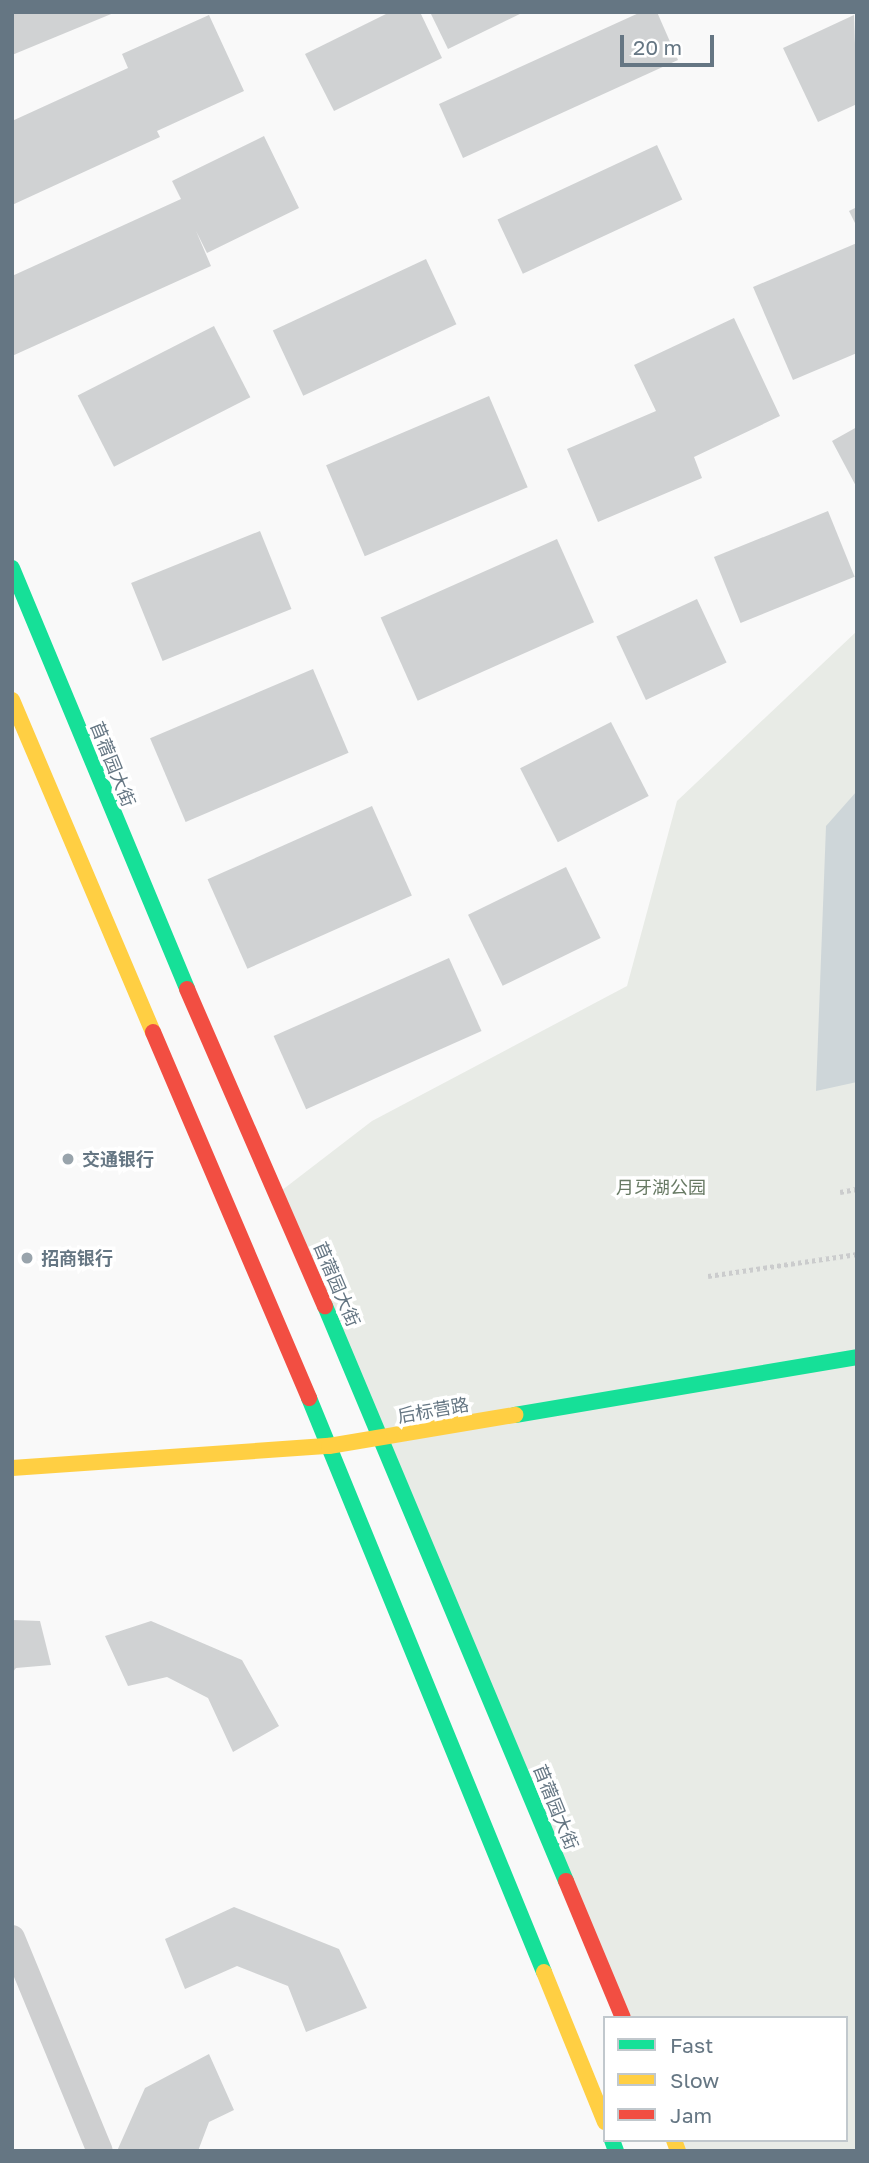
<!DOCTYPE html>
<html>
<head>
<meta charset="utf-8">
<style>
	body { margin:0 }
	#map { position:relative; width:869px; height:2163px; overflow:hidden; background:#f9f9f9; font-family:"Golos Text","Noto Sans SC",sans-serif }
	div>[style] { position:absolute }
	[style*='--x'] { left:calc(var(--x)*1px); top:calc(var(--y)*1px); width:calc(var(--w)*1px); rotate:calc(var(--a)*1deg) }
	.green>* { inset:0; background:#e8ebe6 }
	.water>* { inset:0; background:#ced6d9 }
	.building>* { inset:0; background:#d0d2d3; transform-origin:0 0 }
	.path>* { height:4.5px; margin-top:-2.25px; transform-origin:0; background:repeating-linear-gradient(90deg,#cbcccd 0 3.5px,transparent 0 7px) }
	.street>* { height:26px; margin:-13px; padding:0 13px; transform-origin:13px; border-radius:13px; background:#cecfd0 }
	.fast>* { height:16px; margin:-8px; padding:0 8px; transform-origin:8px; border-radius:8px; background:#16e098 }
	.slow>* { height:16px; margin:-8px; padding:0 8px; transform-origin:8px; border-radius:8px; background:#ffcf43 }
	.jam>* { height:16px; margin:-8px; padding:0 8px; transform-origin:8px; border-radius:8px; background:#f24e42 }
	.dots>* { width:19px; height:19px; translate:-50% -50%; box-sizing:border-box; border:4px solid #fff; border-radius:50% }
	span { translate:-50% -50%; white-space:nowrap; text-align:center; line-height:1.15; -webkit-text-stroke:7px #fff; paint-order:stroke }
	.street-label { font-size:18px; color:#657683 }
	.poi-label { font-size:18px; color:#657683; font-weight:700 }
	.left { translate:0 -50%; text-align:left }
	.park-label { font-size:18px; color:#687a64 }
	.frame { position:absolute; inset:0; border:14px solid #657683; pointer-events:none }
	.legend { position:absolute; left:603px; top:2016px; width:245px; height:126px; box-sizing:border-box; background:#fff; border:2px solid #c1c8cd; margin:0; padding:9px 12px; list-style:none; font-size:21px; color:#657683 }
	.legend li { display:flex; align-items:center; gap:14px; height:35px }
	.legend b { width:35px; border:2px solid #c1c8cd }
	.scale { position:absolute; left:620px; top:35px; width:94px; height:32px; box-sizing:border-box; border:4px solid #657683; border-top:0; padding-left:9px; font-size:21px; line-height:24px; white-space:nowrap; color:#657683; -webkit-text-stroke:5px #fff; paint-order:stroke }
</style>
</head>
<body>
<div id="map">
	<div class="green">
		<div style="clip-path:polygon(857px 631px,857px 2151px,678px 2151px,674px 2140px,846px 2140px,846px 2018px,623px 2018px,277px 1194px,372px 1121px,627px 986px,677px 801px)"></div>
	</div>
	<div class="water">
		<div style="clip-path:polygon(857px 791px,857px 1082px,816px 1091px,826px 826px)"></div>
	</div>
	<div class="building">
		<div style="clip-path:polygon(12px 12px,116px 12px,12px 55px)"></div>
		<div style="clip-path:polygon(390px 12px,420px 12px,442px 58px,334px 111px,305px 54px)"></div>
		<div style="clip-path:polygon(430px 12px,524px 12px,448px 49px)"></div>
		<div style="clip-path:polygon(641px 12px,657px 12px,678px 60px,463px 158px,439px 104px)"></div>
		<div style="clip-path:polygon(209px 15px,244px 91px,157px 131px,160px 137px,12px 205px,12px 121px,128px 68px,122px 54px)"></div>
		<div style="clip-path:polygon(854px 15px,857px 104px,818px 122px,783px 48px)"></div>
		<div style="clip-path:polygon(264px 136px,299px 208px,207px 253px,196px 231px,211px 266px,12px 356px,12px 276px,181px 199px,172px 181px)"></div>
		<div style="left:657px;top:145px;width:60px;height:176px;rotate:65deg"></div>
		<div style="clip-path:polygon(857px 207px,857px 227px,849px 211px)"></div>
		<div style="clip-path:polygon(857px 243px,857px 353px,793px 380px,753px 287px)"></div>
		<div style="left:426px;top:259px;width:72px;height:169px;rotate:65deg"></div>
		<div style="clip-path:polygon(734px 318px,780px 416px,694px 457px,702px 478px,598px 522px,567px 449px,656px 411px,634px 365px)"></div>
		<div style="left:214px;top:326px;width:80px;height:153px;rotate:63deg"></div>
		<div style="left:489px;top:396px;width:99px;height:177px;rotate:67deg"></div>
		<div style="clip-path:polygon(857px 427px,857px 488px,832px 441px)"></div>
		<div style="left:828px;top:511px;width:71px;height:123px;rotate:68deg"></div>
		<div style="left:260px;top:531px;width:84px;height:139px;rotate:68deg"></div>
		<div style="left:557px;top:539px;width:91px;height:193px;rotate:66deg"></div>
		<div style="left:697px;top:599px;width:70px;height:89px;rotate:65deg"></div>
		<div style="left:313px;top:669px;width:91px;height:177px;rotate:67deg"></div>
		<div style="left:611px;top:722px;width:83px;height:102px;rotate:63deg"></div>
		<div style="left:372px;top:806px;width:98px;height:180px;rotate:66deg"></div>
		<div style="left:566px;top:867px;width:79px;height:109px;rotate:64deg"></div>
		<div style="left:449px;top:958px;width:80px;height:192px;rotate:66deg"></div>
		<div style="clip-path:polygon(12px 1620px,40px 1621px,51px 1665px,16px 1668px,12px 1673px)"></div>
		<div style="clip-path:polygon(151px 1621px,242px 1660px,279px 1726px,233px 1752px,208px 1698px,167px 1677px,128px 1686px,105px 1636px)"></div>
		<div style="clip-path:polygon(234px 1907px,339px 1949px,367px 2008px,306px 2032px,288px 1986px,237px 1966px,185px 1989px,165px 1939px)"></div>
		<div style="clip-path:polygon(209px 2054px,234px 2110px,209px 2122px,198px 2151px,117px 2151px,145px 2088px)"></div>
	</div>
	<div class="path">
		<div style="--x:840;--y:1192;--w:17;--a:-10"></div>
		<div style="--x:708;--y:1276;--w:151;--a:-8.4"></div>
	</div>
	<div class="street">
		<div style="--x:12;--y:1938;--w:230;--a:67.6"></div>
	</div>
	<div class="fast">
		<div style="--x:12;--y:568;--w:456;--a:67.4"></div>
		<div style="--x:325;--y:1306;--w:623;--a:67.26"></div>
		<div style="--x:309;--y:1398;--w:620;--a:67.74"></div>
		<div style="--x:515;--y:1415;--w:347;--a:-9.6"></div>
		<div style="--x:612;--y:2140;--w:12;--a:70"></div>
	</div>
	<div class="slow">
		<div style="--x:12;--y:700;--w:361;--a:67"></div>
		<div style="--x:12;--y:1468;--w:318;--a:-4"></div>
		<div style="--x:329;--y:1446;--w:189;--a:-9.5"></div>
		<div style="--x:544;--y:1972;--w:162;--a:67.9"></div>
		<div style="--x:674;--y:2140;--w:12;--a:70"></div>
	</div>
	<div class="jam">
		<div style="--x:187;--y:989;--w:346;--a:66.5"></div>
		<div style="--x:153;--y:1032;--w:398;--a:66.9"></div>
		<div style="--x:566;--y:1881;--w:148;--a:67.4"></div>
	</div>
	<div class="dots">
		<div style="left:68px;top:1159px;background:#99a4ac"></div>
		<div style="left:27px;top:1258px;background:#99a4ac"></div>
	</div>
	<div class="street-label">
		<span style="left:113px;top:764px;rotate:68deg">苜蓿园大街</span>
		<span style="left:337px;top:1284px;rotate:67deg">苜蓿园大街</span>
		<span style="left:433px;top:1410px;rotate:-10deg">后标营路</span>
		<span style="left:556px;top:1807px;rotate:68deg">苜蓿园大街</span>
	</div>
	<div class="poi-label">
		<span class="left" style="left:82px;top:1159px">交通银行</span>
		<span class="left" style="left:41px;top:1258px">招商银行</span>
	</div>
	<div class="park-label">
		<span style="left:661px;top:1187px">月牙湖公园</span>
	</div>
	<div class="frame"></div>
	<ul class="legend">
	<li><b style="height:9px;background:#16e098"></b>Fast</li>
	<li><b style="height:9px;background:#ffcf43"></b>Slow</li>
	<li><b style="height:9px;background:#f24e42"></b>Jam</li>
	</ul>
	<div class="scale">20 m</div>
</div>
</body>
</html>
